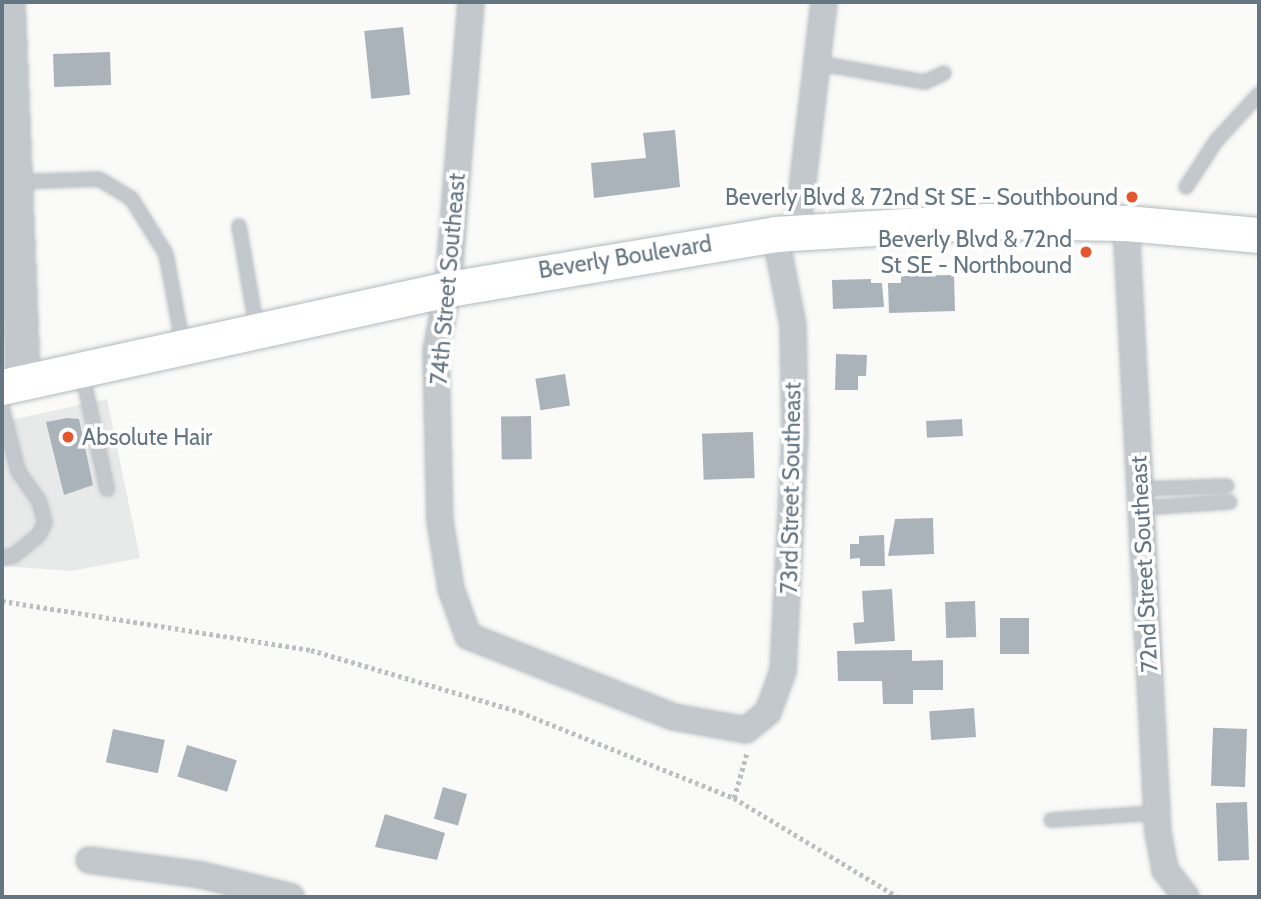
<!DOCTYPE html>
<html>
<head>
<meta charset="utf-8">
<style>
	body { margin:0 }
	#map { position:relative; width:1261px; height:899px; overflow:hidden; background:#fafaf8; font-family:Cabin,sans-serif }
	div>[style] { position:absolute }
	[style*='--x'] { left:calc(var(--x)*1px); top:calc(var(--y)*1px); width:calc(var(--w)*1px); rotate:calc(var(--a)*1deg) }
	.built>* { inset:0; background:#e8e9e9 }
	.building>* { inset:0; background:#aab3b9; transform-origin:0 0 }
	.path>* { height:4.5px; margin-top:-2.25px; transform-origin:0; background:repeating-linear-gradient(90deg,#bbbfc2 0 3.5px,transparent 0 7px) }
	.roads { filter:drop-shadow(0 0 2px #b3babf) drop-shadow(0 0 2px #b3babf) }
	.service>* { height:12px; margin:-6px; padding:0 6px; transform-origin:6px; border-radius:6px; background:#c3c8cc }
	.minor>* { height:24px; margin:-12px; padding:0 12px; transform-origin:12px; border-radius:12px; background:#c3c8cc }
	.tertiary>* { height:32px; margin:-16px; padding:0 16px; transform-origin:16px; border-radius:16px; background:#c3c8cc }
	.secondary>* { height:35px; margin:-17.5px; padding:0 17.5px; transform-origin:17.5px; border-radius:17.5px; background:#fff }
	.dots>* { width:19px; height:19px; translate:-50% -50%; box-sizing:border-box; border:4px solid #fff; border-radius:50% }
	span { translate:-50% -50%; white-space:nowrap; text-align:center; line-height:1.15; -webkit-text-stroke:7px #fff; paint-order:stroke }
	.poi-label { font-size:23px; color:#657683 }
	.right { translate:-100% -50%; text-align:right }
	.left { translate:0 -50%; text-align:left }
	.street-label { font-size:23px; color:#657683 }
	.frame { position:absolute; inset:0; border:4px solid #657683; pointer-events:none }
</style>
</head>
<body>
<div id="map">
	<div class="built">
		<div style="clip-path:polygon(107px 399px,140px 558px,71px 571px,2px 566px,2px 422px)"></div>
	</div>
	<div class="building">
		<div style="left:403px;top:27px;width:68px;height:39px;rotate:84deg"></div>
		<div style="left:110px;top:52px;width:33px;height:57px;rotate:88deg"></div>
		<div style="clip-path:polygon(675px 130px,680px 187px,594px 198px,591px 163px,646px 158px,643px 133px)"></div>
		<div style="clip-path:polygon(954px 275px,955px 311px,889px 313px,888px 283px,901px 283px,901px 276px)"></div>
		<div style="clip-path:polygon(871px 279px,871px 283px,882px 283px,884px 307px,833px 309px,832px 280px)"></div>
		<div style="clip-path:polygon(836px 354px,867px 355px,866px 376px,858px 376px,858px 390px,835px 390px)"></div>
		<div style="left:565px;top:374px;width:32px;height:30px;rotate:81deg"></div>
		<div style="left:531px;top:416px;width:43px;height:30px;rotate:89deg"></div>
		<div style="clip-path:polygon(68px 418px,79px 419px,93px 485px,64px 495px,46px 422px)"></div>
		<div style="left:962px;top:419px;width:17px;height:36px;rotate:87deg"></div>
		<div style="left:753px;top:432px;width:46px;height:51px;rotate:88deg"></div>
		<div style="clip-path:polygon(933px 518px,934px 554px,888px 556px,895px 519px)"></div>
		<div style="clip-path:polygon(884px 535px,885px 566px,860px 566px,860px 558px,850px 559px,850px 544px,859px 544px,859px 536px)"></div>
		<div style="clip-path:polygon(892px 589px,895px 641px,855px 644px,853px 623px,864px 622px,862px 591px)"></div>
		<div style="left:975px;top:601px;width:36px;height:30px;rotate:88deg"></div>
		<div style="left:1000px;top:618px;width:29px;height:36px"></div>
		<div style="clip-path:polygon(912px 650px,912px 661px,943px 660px,943px 690px,913px 690px,913px 704px,883px 704px,882px 681px,838px 681px,837px 651px)"></div>
		<div style="left:974px;top:708px;width:29px;height:45px;rotate:86deg"></div>
		<div style="left:113px;top:729px;width:53px;height:34px;rotate:12deg"></div>
		<div style="left:1247px;top:729px;width:58px;height:34px;rotate:92deg"></div>
		<div style="left:187px;top:745px;width:52px;height:33px;rotate:17deg"></div>
		<div style="left:443px;top:787px;width:25px;height:33px;rotate:16deg"></div>
		<div style="left:1247px;top:802px;width:58px;height:31px;rotate:88deg"></div>
		<div style="clip-path:polygon(385px 814px,445px 833px,437px 860px,375px 847px)"></div>
	</div>
	<div class="path">
		<div style="--x:2;--y:601;--w:313;--a:9"></div>
		<div style="--x:311;--y:650;--w:218;--a:16.5"></div>
		<div style="--x:520;--y:712;--w:231;--a:21.9"></div>
		<div style="--x:734;--y:798;--w:192;--a:31.1"></div>
		<div style="--x:734;--y:798;--w:48;--a:-74.2"></div>
	</div>
	<div class="roads">
		<div class="service">
			<div style="--x:817;--y:63;--w:110;--a:10"></div>
			<div style="--x:925;--y:82;--w:21;--a:-25"></div>
			<div style="--x:15;--y:182;--w:84;--a:-2"></div>
			<div style="--x:99;--y:179;--w:37;--a:31"></div>
			<div style="--x:131;--y:198;--w:66;--a:58"></div>
			<div style="--x:166;--y:254;--w:94;--a:79.5"></div>
			<div style="--x:1186;--y:187;--w:55;--a:-56.9"></div>
			<div style="--x:1216;--y:141;--w:64;--a:-47.5"></div>
			<div style="--x:239;--y:226;--w:106;--a:80.2"></div>
			<div style="--x:82;--y:372;--w:120;--a:77.9"></div>
			<div style="--x:2;--y:407;--w:66;--a:76"></div>
			<div style="--x:18;--y:471;--w:37;--a:55"></div>
			<div style="--x:39;--y:501;--w:22;--a:74"></div>
			<div style="--x:45;--y:522;--w:14;--a:115"></div>
			<div style="--x:39;--y:535;--w:33;--a:141"></div>
			<div style="--x:13;--y:556;--w:11;--a:170"></div>
			<div style="--x:1140;--y:489;--w:87;--a:-2"></div>
			<div style="--x:1141;--y:508;--w:89;--a:-3.9"></div>
			<div style="--x:1051;--y:820;--w:106;--a:-3.8"></div>
		</div>
		<div class="minor">
			<div style="--x:471;--y:2;--w:288;--a:94.6"></div>
			<div style="--x:448;--y:289;--w:63;--a:101"></div>
			<div style="--x:436;--y:351;--w:170;--a:88.7"></div>
			<div style="--x:440;--y:521;--w:69;--a:80.8"></div>
			<div style="--x:451;--y:589;--w:50;--a:70.1"></div>
			<div style="--x:468;--y:636;--w:221;--a:21.5"></div>
			<div style="--x:674;--y:717;--w:73;--a:10.2"></div>
			<div style="--x:746;--y:730;--w:28;--a:-39"></div>
			<div style="--x:768;--y:712;--w:44;--a:-69.9"></div>
			<div style="--x:783;--y:671;--w:239;--a:-87.1"></div>
			<div style="--x:795;--y:432;--w:107;--a:-91.1"></div>
			<div style="--x:793;--y:325;--w:93;--a:-101.2"></div>
			<div style="--x:1126;--y:223;--w:611;--a:87"></div>
			<div style="--x:1158;--y:833;--w:38;--a:79"></div>
			<div style="--x:1165;--y:870;--w:34;--a:52"></div>
			<div style="--x:797;--y:232;--w:232;--a:-83.3"></div>
			<div style="--x:89;--y:860;--w:113;--a:7.6"></div>
			<div style="--x:201;--y:875;--w:93;--a:13.7"></div>
		</div>
		<div class="tertiary">
			<div style="--x:8;--y:2;--w:379;--a:87.7"></div>
		</div>
		<div class="secondary">
			<div style="--x:2;--y:387;--w:457;--a:-12.4"></div>
			<div style="--x:448;--y:289;--w:332;--a:-9.5"></div>
			<div style="--x:775;--y:234;--w:212;--a:-3.5"></div>
			<div style="--x:987;--y:221;--w:139;--a:0.8"></div>
			<div style="--x:1126;--y:223;--w:134;--a:5.2"></div>
		</div>
	</div>
	<div class="dots">
		<div style="left:1132px;top:197px;background:#e4572e"></div>
		<div style="left:1086px;top:252px;background:#e4572e"></div>
		<div style="left:68px;top:437px;background:#e4572e"></div>
	</div>
	<div class="poi-label">
		<span class="right" style="left:1118px;top:197px">Beverly Blvd &amp; 72nd St SE - Southbound</span>
		<span class="right" style="left:1072px;top:252px">Beverly Blvd &amp; 72nd<br>St SE - Northbound</span>
		<span class="left" style="left:82px;top:437px">Absolute Hair</span>
	</div>
	<div class="street-label">
		<span style="left:625px;top:257px;rotate:-9deg">Beverly Boulevard</span>
		<span style="left:448px;top:279px;rotate:-85deg">74th Street Southeast</span>
		<span style="left:791px;top:488px;rotate:-89deg">73rd Street Southeast</span>
		<span style="left:1144px;top:564px;rotate:-93deg">72nd Street Southeast</span>
	</div>
	<div class="frame"></div>
</div>
</body>
</html>
